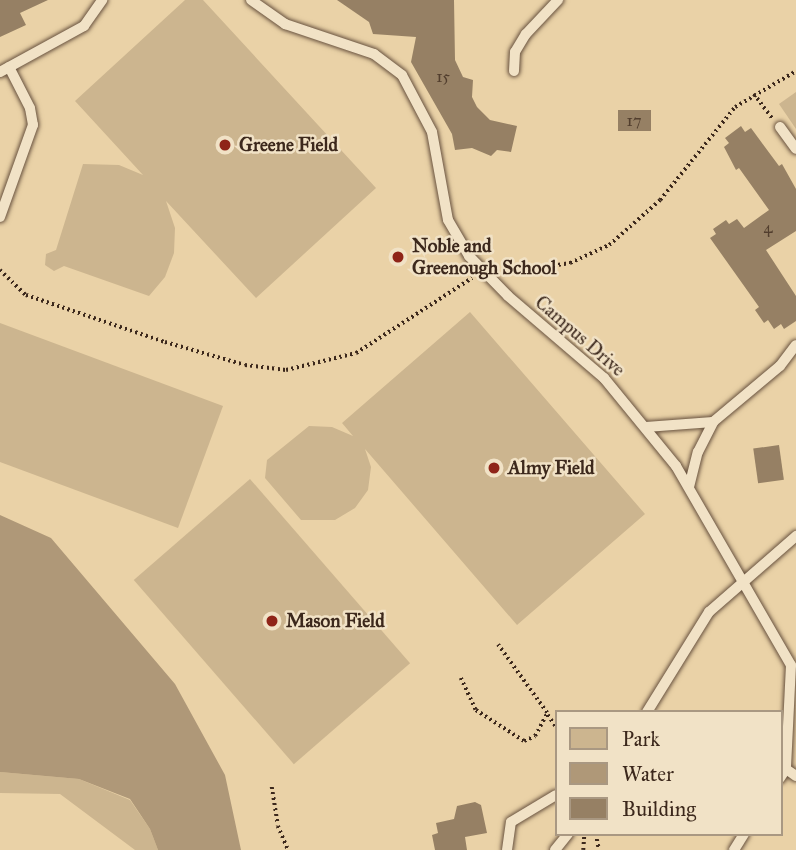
<!DOCTYPE html>
<html>
<head>
<meta charset="utf-8">
<style>
	body { margin:0 }
	#map { position:relative; width:796px; height:850px; overflow:hidden; background:#ead2a7; font-family:"IM FELL Great Primer",serif }
	div>[style] { position:absolute }
	[style*='--x'] { left:calc(var(--x)*1px); top:calc(var(--y)*1px); width:calc(var(--w)*1px); rotate:calc(var(--a)*1deg) }
	.green>* { inset:0; background:#ccb58f; transform-origin:0 0 }
	.water>* { inset:0; background:#af9878 }
	.building>* { inset:0; background:#968064; transform-origin:0 0 }
	.path>* { height:3.5px; margin-top:-1.75px; transform-origin:0; background:repeating-linear-gradient(90deg,#3c281c 0 2px,transparent 0 5.5px) }
	.roads { filter:drop-shadow(0 0 2px #68523f) drop-shadow(0 0 2px #68523f) }
	.lane>* { height:10px; margin:-5px; padding:0 5px; transform-origin:5px; border-radius:5px; background:#f1e2c6 }
	.dots>* { width:19px; height:19px; translate:-50% -50%; box-sizing:border-box; border:4px solid #f1e2c6; border-radius:50% }
	span { translate:-50% -50%; white-space:nowrap; text-align:center; line-height:1.15; -webkit-text-stroke:5px #f1e2c6; paint-order:stroke }
	.number-label { font-size:16px; color:#523e2e }
	.number-label span { -webkit-text-stroke-width:0 }
	.poi-label { font-size:19px; color:#3c281c; font-weight:700 }
	.left { translate:0 -50%; text-align:left }
	.street-label { font-size:19px; color:#3c281c }
	.legend { position:absolute; left:555px; top:710px; width:228px; height:126px; box-sizing:border-box; background:#f1e2c6; border:2px solid #a99882; margin:0; padding:9px 12px; list-style:none; font-size:21px; color:#3c281c }
	.legend li { display:flex; align-items:center; gap:14px; height:35px }
	.legend b { width:35px; border:2px solid #a99882 }
</style>
</head>
<body>
<div id="map">
	<div class="green">
		<div style="clip-path:polygon(185px 0,203px 0,376px 188px,256px 298px,166px 201px,175px 228px,174px 253px,165px 277px,149px 296px,64px 266px,54px 271px,45px 265px,46px 254px,56px 250px,83px 164px,119px 165px,143px 175px,75px 101px)"></div>
		<div style="clip-path:polygon(796px 92px,796px 129px,779px 104px)"></div>
		<div style="clip-path:polygon(470px 312px,645px 514px,517px 625px,365px 449px,371px 467px,368px 490px,355px 508px,335px 520px,301px 520px,265px 478px,267px 460px,309px 426px,332px 427px,353px 436px,342px 423px)"></div>
		<div style="clip-path:polygon(0 323px,223px 406px,178px 528px,0 462px)"></div>
		<div style="left:250px;top:479px;width:244px;height:154px;rotate:49deg"></div>
		<div style="clip-path:polygon(0 772px,79px 779px,130px 800px,150px 829px,158px 850px,135px 850px,60px 794px,0 793px)"></div>
	</div>
	<div class="water">
		<div style="clip-path:polygon(0 515px,51px 538px,175px 684px,225px 775px,241px 850px,158px 850px,150px 829px,130px 799px,79px 779px,0 772px)"></div>
	</div>
	<div class="building">
		<div style="clip-path:polygon(0 0,48px 0,20px 13px,26px 25px,0 37px)"></div>
		<div style="clip-path:polygon(337px 0,454px 0,455px 60px,463px 77px,473px 80px,472px 97px,477px 107px,490px 120px,517px 126px,511px 152px,497px 150px,491px 156px,472px 148px,455px 150px,452px 134px,411px 62px,416px 37px,373px 34px,369px 22px)"></div>
		<div style="left:651px;top:110px;width:21px;height:33px;rotate:90deg"></div>
		<div style="clip-path:polygon(741px 126px,745px 132px,751px 128px,779px 166px,782px 164px,796px 189px,796px 231px,766px 250px,796px 296px,796px 321px,784px 329px,781px 324px,774px 329px,768px 320px,764px 323px,755px 310px,759px 307px,710px 238px,716px 234px,713px 229px,726px 220px,729px 224px,737px 219px,744px 228px,769px 210px,739px 168px,736px 170px,724px 147px,729px 143px,725px 138px)"></div>
		<div style="left:779px;top:445px;width:35px;height:26px;rotate:82deg"></div>
		<div style="clip-path:polygon(475px 802px,481px 805px,487px 833px,465px 837px,467px 850px,435px 850px,432px 835px,438px 833px,436px 823px,454px 819px,457px 806px)"></div>
	</div>
	<div class="path">
		<div style="--x:754;--y:94;--w:30;--a:53"></div>
		<div style="--x:0;--y:270;--w:36;--a:44"></div>
		<div style="--x:26;--y:295;--w:147;--a:18.7"></div>
		<div style="--x:165;--y:342;--w:83;--a:16"></div>
		<div style="--x:245;--y:365;--w:41;--a:7"></div>
		<div style="--x:286;--y:370;--w:72;--a:-13.7"></div>
		<div style="--x:356;--y:353;--w:138;--a:-32.9"></div>
		<div style="--x:504;--y:273;--w:67;--a:-8.6"></div>
		<div style="--x:570;--y:263;--w:43;--a:-24.8"></div>
		<div style="--x:609;--y:245;--w:68;--a:-41.4"></div>
		<div style="--x:660;--y:200;--w:119;--a:-51.1"></div>
		<div style="--x:735;--y:107;--w:71;--a:-30.5"></div>
		<div style="--x:461;--y:678;--w:35;--a:65"></div>
		<div style="--x:476;--y:710;--w:57;--a:32.9"></div>
		<div style="--x:524;--y:741;--w:12;--a:-24"></div>
		<div style="--x:535;--y:736;--w:26;--a:-62"></div>
		<div style="--x:547;--y:713;--w:84;--a:-125.8"></div>
		<div style="--x:548;--y:715;--w:14;--a:56"></div>
		<div style="--x:272;--y:787;--w:39;--a:81"></div>
		<div style="--x:278;--y:826;--w:26;--a:67"></div>
		<div style="--x:596;--y:834;--w:16;--a:79"></div>
		<div style="--x:583;--y:850;--w:16;--a:-86"></div>
	</div>
	<div class="roads">
		<div class="lane">
			<div style="--x:251;--y:0;--w:42;--a:35.2"></div>
			<div style="--x:285;--y:24;--w:94;--a:18.6"></div>
			<div style="--x:374;--y:54;--w:35;--a:37"></div>
			<div style="--x:402;--y:75;--w:64;--a:62.2"></div>
			<div style="--x:432;--y:132;--w:89;--a:79.7"></div>
			<div style="--x:448;--y:220;--w:42;--a:59.7"></div>
			<div style="--x:469;--y:256;--w:56;--a:45.7"></div>
			<div style="--x:508;--y:296;--w:126;--a:40.5"></div>
			<div style="--x:604;--y:378;--w:114;--a:50.7"></div>
			<div style="--x:676;--y:466;--w:230;--a:60"></div>
			<div style="--x:791;--y:665;--w:104;--a:92.8"></div>
			<div style="--x:786;--y:769;--w:11;--a:124"></div>
			<div style="--x:514;--y:71;--w:19;--a:-87"></div>
			<div style="--x:515;--y:52;--w:21;--a:-59"></div>
			<div style="--x:526;--y:34;--w:47;--a:-46.7"></div>
			<div style="--x:0;--y:72;--w:96;--a:-28.7"></div>
			<div style="--x:84;--y:26;--w:32;--a:-55"></div>
			<div style="--x:780;--y:127;--w:27;--a:54"></div>
			<div style="--x:0;--y:217;--w:98;--a:-70.3"></div>
			<div style="--x:33;--y:125;--w:17;--a:-100"></div>
			<div style="--x:30;--y:108;--w:46;--a:-117.1"></div>
			<div style="--x:646;--y:427;--w:67;--a:-4.3"></div>
			<div style="--x:713;--y:422;--w:87;--a:-39.9"></div>
			<div style="--x:780;--y:366;--w:26;--a:-53"></div>
			<div style="--x:689;--y:487;--w:36;--a:-76"></div>
			<div style="--x:698;--y:452;--w:34;--a:-63"></div>
			<div style="--x:647;--y:712;--w:118;--a:-58.2"></div>
			<div style="--x:709;--y:612;--w:116;--a:-41.1"></div>
			<div style="--x:786;--y:769;--w:12;--a:35"></div>
			<div style="--x:507;--y:850;--w:28;--a:-82"></div>
			<div style="--x:511;--y:822;--w:52;--a:-31"></div>
			<div style="--x:555;--y:850;--w:21;--a:-51"></div>
			<div style="--x:734;--y:850;--w:19;--a:-58"></div>
		</div>
	</div>
	<div class="dots">
		<div style="left:225px;top:145px;background:#8f2418"></div>
		<div style="left:398px;top:257px;background:#8f2418"></div>
		<div style="left:494px;top:468px;background:#8f2418"></div>
		<div style="left:272px;top:621px;background:#8f2418"></div>
	</div>
	<div class="number-label">
		<span style="left:443px;top:77px">15</span>
		<span style="left:634px;top:121px">17</span>
		<span style="left:768px;top:228px">4</span>
	</div>
	<div class="poi-label">
		<span class="left" style="left:239px;top:145px">Greene Field</span>
		<span class="left" style="left:412px;top:257px">Noble and<br>Greenough School</span>
		<span class="left" style="left:508px;top:468px">Almy Field</span>
		<span class="left" style="left:286px;top:621px">Mason Field</span>
	</div>
	<div class="street-label">
		<span style="left:580px;top:336px;rotate:41deg">Campus Drive</span>
	</div>
	<ul class="legend">
	<li><b style="height:19px;background:#ccb58f"></b>Park</li>
	<li><b style="height:19px;background:#af9878"></b>Water</li>
	<li><b style="height:19px;background:#968064"></b>Building</li>
	</ul>
</div>
</body>
</html>
